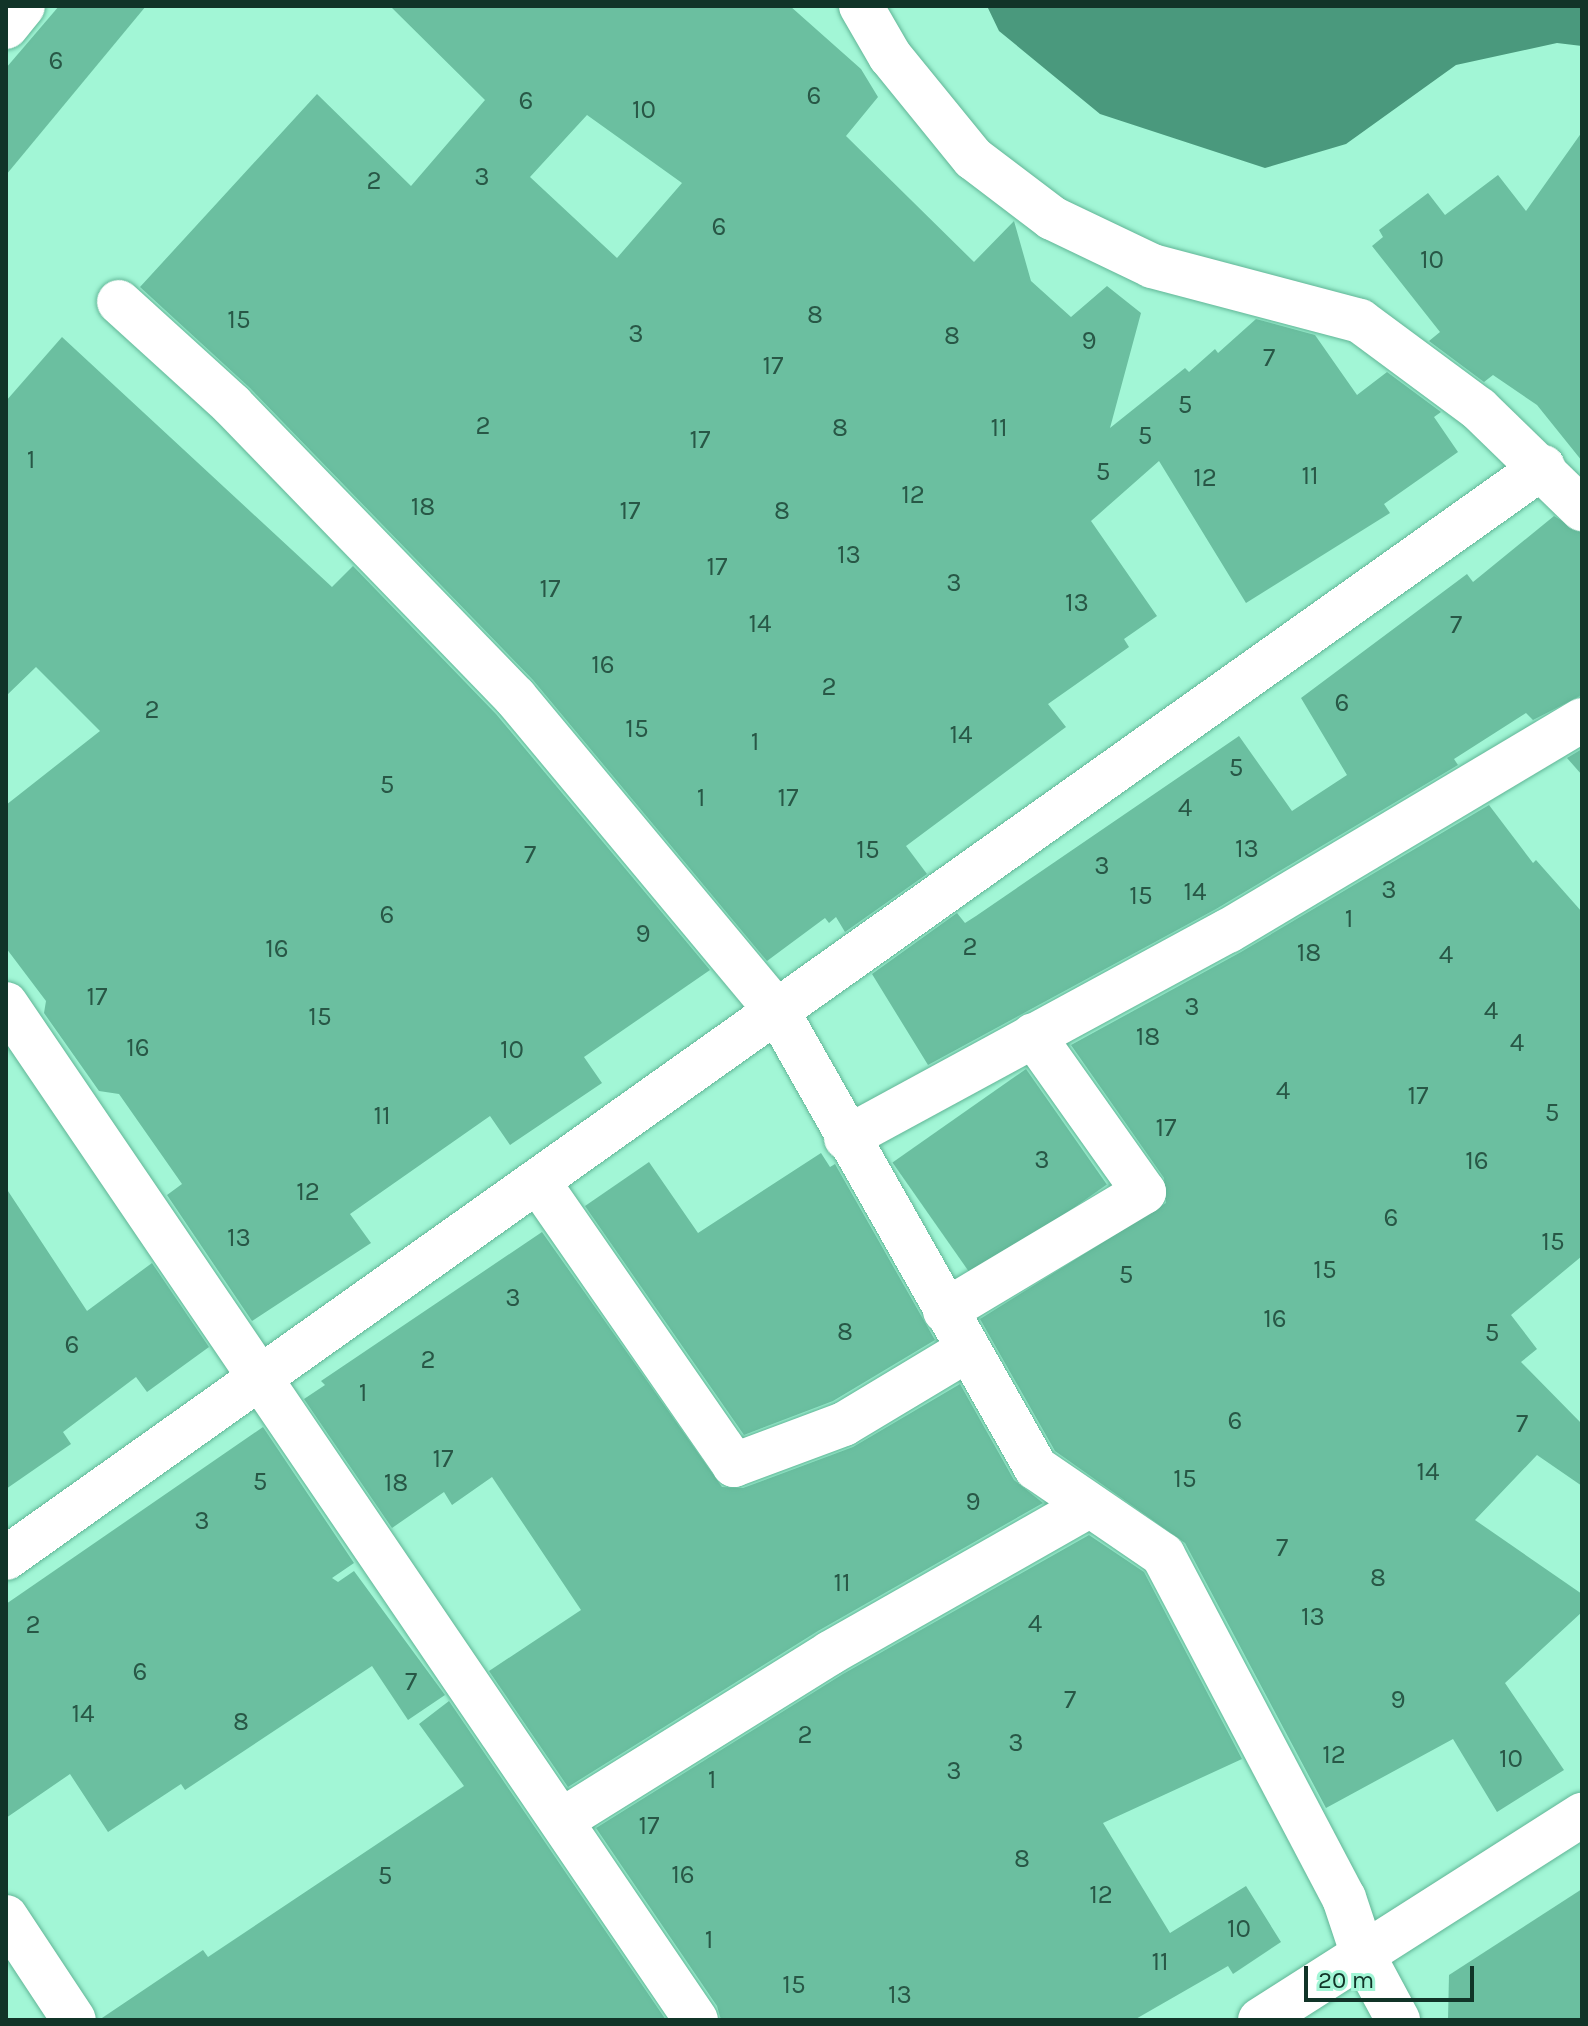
<!DOCTYPE html>
<html>
<head>
<meta charset="utf-8">
<style>
	body { margin:0 }
	#map { position:relative; width:1588px; height:2026px; overflow:hidden; background:#a2f6d6; font-family:Karla,sans-serif }
	div>[style] { position:absolute }
	[style*='--x'] { left:calc(var(--x)*1px); top:calc(var(--y)*1px); width:calc(var(--w)*1px); rotate:calc(var(--a)*1deg) }
	.water>* { inset:0; background:#4a997d }
	.building>* { inset:0; background:#6bbfa0; transform-origin:0 0 }
	.roads { filter:drop-shadow(0 0 2px #61b596) drop-shadow(0 0 2px #61b596) }
	.minor>* { height:44px; margin:-22px; padding:0 22px; transform-origin:22px; border-radius:22px; background:#fff }
	.tertiary>* { height:44px; margin:-22px; padding:0 22px; transform-origin:22px; border-radius:22px; background:#fff }
	span { translate:-50% -50%; white-space:nowrap; text-align:center; line-height:1.15; -webkit-text-stroke:8px #a2f6d6; paint-order:stroke }
	.number-label { font-size:26px; color:#285746 }
	.number-label span { -webkit-text-stroke-width:0 }
	.frame { position:absolute; inset:0; border:8px solid #113428; pointer-events:none }
	.scale { position:absolute; left:1304px; top:1966px; width:170px; height:36px; box-sizing:border-box; border:4px solid #113428; border-top:0; padding-left:10px; font-size:24px; line-height:28px; white-space:nowrap; color:#113428; -webkit-text-stroke:6px #a2f6d6; paint-order:stroke }
</style>
</head>
<body>
<div id="map">
	<div class="water">
		<div style="clip-path:polygon(987px 6px,1582px 6px,1582px 46px,1557px 43px,1456px 65px,1346px 144px,1265px 168px,1100px 114px,999px 31px)"></div>
	</div>
	<div class="building">
		<div style="clip-path:polygon(59px 6px,146px 6px,6px 175px,6px 68px)"></div>
		<div style="clip-path:polygon(evenodd,390px 6px,790px 6px,861px 69px,878px 97px,846px 136px,974px 262px,1014px 221px,1031px 281px,1071px 317px,1107px 286px,1141px 313px,1110px 428px,1185px 368px,1189px 372px,1215px 349px,1218px 353px,1256px 319px,1315px 335px,1357px 395px,1387px 372px,1441px 412px,1434px 417px,1458px 452px,1384px 504px,1390px 513px,1246px 603px,1159px 461px,1091px 521px,1157px 616px,1124px 639px,1129px 647px,1048px 704px,1066px 727px,906px 846px,927px 874px,845px 932px,836px 917px,829px 923px,825px 918px,767px 961px,533px 680px,250px 388px,140px 287px,317px 94px,411px 186px,485px 100px,390px 6px,587px 115px,682px 183px,617px 258px,530px 177px,587px 115px)"></div>
		<div style="clip-path:polygon(1582px 132px,1582px 461px,1537px 405px,1493px 375px,1484px 382px,1429px 341px,1440px 332px,1372px 246px,1383px 237px,1379px 230px,1428px 193px,1445px 215px,1498px 175px,1526px 211px)"></div>
		<div style="clip-path:polygon(62px 337px,332px 587px,353px 566px,496px 714px,710px 970px,584px 1057px,602px 1083px,510px 1145px,490px 1116px,350px 1214px,371px 1243px,252px 1321px,167px 1195px,182px 1184px,119px 1094px,99px 1091px,44px 1013px,46px 1001px,6px 948px,6px 805px,100px 731px,36px 667px,6px 696px,6px 401px)"></div>
		<div style="clip-path:polygon(1554px 516px,1582px 533px,1582px 695px,1533px 720px,1526px 713px,1454px 759px,1458px 765px,1216px 909px,928px 1065px,872px 974px,957px 913px,965px 923px,976px 916px,1239px 736px,1292px 811px,1347px 775px,1301px 698px,1467px 574px,1473px 582px)"></div>
		<div style="clip-path:polygon(1582px 749px,1582px 775px,1567px 758px)"></div>
		<div style="clip-path:polygon(1489px 805px,1533px 863px,1536px 860px,1582px 912px,1582px 1256px,1511px 1315px,1537px 1349px,1521px 1362px,1582px 1424px,1582px 1486px,1537px 1455px,1475px 1520px,1582px 1594px,1582px 1612px,1505px 1683px,1564px 1770px,1497px 1812px,1453px 1739px,1326px 1808px,1185px 1543px,1055px 1451px,980px 1319px,1166px 1203px,1164px 1178px,1071px 1045px,1241px 952px)"></div>
		<div style="left:1026px;top:1069px;width:141px;height:163px;rotate:55deg"></div>
		<div style="clip-path:polygon(821px 1153px,830px 1167px,835px 1164px,935px 1340px,833px 1401px,744px 1435px,585px 1206px,649px 1162px,698px 1233px)"></div>
		<div style="clip-path:polygon(6px 1188px,87px 1311px,152px 1263px,209px 1347px,147px 1392px,136px 1377px,63px 1432px,71px 1444px,6px 1489px)"></div>
		<div style="clip-path:polygon(542px 1232px,722px 1487px,743px 1488px,853px 1447px,960px 1384px,1014px 1480px,1043px 1503px,818px 1631px,568px 1787px,489px 1671px,581px 1610px,492px 1477px,452px 1505px,444px 1492px,392px 1528px,304px 1399px,325px 1385px,321px 1381px)"></div>
		<div style="clip-path:polygon(263px 1427px,354px 1563px,332px 1578px,338px 1582px,354px 1571px,445px 1695px,408px 1720px,372px 1666px,185px 1790px,181px 1784px,108px 1832px,70px 1774px,6px 1818px,6px 1604px)"></div>
		<div style="clip-path:polygon(1089px 1535px,1144px 1572px,1242px 1759px,1103px 1823px,1170px 1933px,1246px 1886px,1281px 1942px,1233px 1974px,1228px 1966px,1134px 2020px,721px 2020px,717px 2006px,596px 1828px,843px 1674px)"></div>
		<div style="clip-path:polygon(449px 1701px,666px 2020px,99px 2020px,203px 1950px,208px 1957px,464px 1786px,419px 1724px)"></div>
		<div style="clip-path:polygon(1582px 1889px,1582px 2020px,1448px 2020px,1449px 1975px)"></div>
	</div>
	<div class="roads">
		<div class="minor">
			<div style="--x:861;--y:6;--w:58;--a:59.9"></div>
			<div style="--x:890;--y:56;--w:132;--a:50.9"></div>
			<div style="--x:973;--y:158;--w:99;--a:37.2"></div>
			<div style="--x:1052;--y:218;--w:111;--a:25.6"></div>
			<div style="--x:1152;--y:266;--w:215;--a:14.8"></div>
			<div style="--x:1360;--y:321;--w:148;--a:36.5"></div>
			<div style="--x:1479;--y:409;--w:144;--a:44.2"></div>
			<div style="--x:6;--y:27;--w:27;--a:-51"></div>
			<div style="--x:119;--y:302;--w:153;--a:42.3"></div>
			<div style="--x:232;--y:405;--w:407;--a:45.9"></div>
			<div style="--x:515;--y:697;--w:413;--a:50.2"></div>
			<div style="--x:779;--y:1014;--w:522;--a:60.49"></div>
			<div style="--x:1036;--y:1468;--w:154;--a:34.4"></div>
			<div style="--x:1163;--y:1555;--w:388;--a:62.2"></div>
			<div style="--x:1344;--y:1898;--w:60;--a:71.6"></div>
			<div style="--x:1363;--y:1955;--w:74;--a:61.7"></div>
			<div style="--x:6;--y:1004;--w:1228;--a:55.82"></div>
			<div style="--x:846;--y:1138;--w:434;--a:-28.5"></div>
			<div style="--x:1228;--y:931;--w:412;--a:-30.8"></div>
			<div style="--x:539;--y:1183;--w:343;--a:55.3"></div>
			<div style="--x:734;--y:1465;--w:117;--a:-20.4"></div>
			<div style="--x:844;--y:1424;--w:144;--a:-31"></div>
			<div style="--x:945;--y:1311;--w:232;--a:-30.9"></div>
			<div style="--x:1144;--y:1192;--w:192;--a:-125.3"></div>
			<div style="--x:562;--y:1820;--w:316;--a:-31.9"></div>
			<div style="--x:830;--y:1653;--w:298;--a:-29.6"></div>
			<div style="--x:6;--y:1917;--w:123;--a:56.6"></div>
		</div>
		<div class="tertiary">
			<div style="--x:6;--y:1558;--w:1885;--a:-35.37"></div>
			<div style="--x:1260;--y:2020;--w:382;--a:-32.5"></div>
		</div>
	</div>
	<div class="number-label">
		<span style="left:56px;top:61px">6</span>
		<span style="left:814px;top:96px">6</span>
		<span style="left:526px;top:101px">6</span>
		<span style="left:644px;top:110px">10</span>
		<span style="left:482px;top:177px">3</span>
		<span style="left:374px;top:181px">2</span>
		<span style="left:719px;top:227px">6</span>
		<span style="left:1432px;top:260px">10</span>
		<span style="left:815px;top:315px">8</span>
		<span style="left:239px;top:320px">15</span>
		<span style="left:636px;top:334px">3</span>
		<span style="left:952px;top:336px">8</span>
		<span style="left:1089px;top:341px">9</span>
		<span style="left:1269px;top:358px">7</span>
		<span style="left:773px;top:366px">17</span>
		<span style="left:1185px;top:405px">5</span>
		<span style="left:483px;top:426px">2</span>
		<span style="left:840px;top:428px">8</span>
		<span style="left:999px;top:428px">11</span>
		<span style="left:1145px;top:436px">5</span>
		<span style="left:700px;top:440px">17</span>
		<span style="left:31px;top:460px">1</span>
		<span style="left:1103px;top:472px">5</span>
		<span style="left:1310px;top:476px">11</span>
		<span style="left:1205px;top:478px">12</span>
		<span style="left:913px;top:495px">12</span>
		<span style="left:423px;top:507px">18</span>
		<span style="left:630px;top:511px">17</span>
		<span style="left:782px;top:511px">8</span>
		<span style="left:849px;top:555px">13</span>
		<span style="left:717px;top:567px">17</span>
		<span style="left:954px;top:583px">3</span>
		<span style="left:550px;top:589px">17</span>
		<span style="left:1077px;top:603px">13</span>
		<span style="left:760px;top:624px">14</span>
		<span style="left:1456px;top:625px">7</span>
		<span style="left:603px;top:665px">16</span>
		<span style="left:829px;top:687px">2</span>
		<span style="left:1342px;top:703px">6</span>
		<span style="left:152px;top:710px">2</span>
		<span style="left:637px;top:729px">15</span>
		<span style="left:961px;top:735px">14</span>
		<span style="left:755px;top:742px">1</span>
		<span style="left:1236px;top:768px">5</span>
		<span style="left:387px;top:785px">5</span>
		<span style="left:701px;top:798px">1</span>
		<span style="left:788px;top:798px">17</span>
		<span style="left:1185px;top:808px">4</span>
		<span style="left:1247px;top:849px">13</span>
		<span style="left:868px;top:850px">15</span>
		<span style="left:530px;top:855px">7</span>
		<span style="left:1102px;top:866px">3</span>
		<span style="left:1389px;top:890px">3</span>
		<span style="left:1195px;top:892px">14</span>
		<span style="left:1141px;top:896px">15</span>
		<span style="left:387px;top:915px">6</span>
		<span style="left:1349px;top:919px">1</span>
		<span style="left:643px;top:934px">9</span>
		<span style="left:970px;top:947px">2</span>
		<span style="left:277px;top:949px">16</span>
		<span style="left:1309px;top:953px">18</span>
		<span style="left:1446px;top:955px">4</span>
		<span style="left:97px;top:997px">17</span>
		<span style="left:1192px;top:1007px">3</span>
		<span style="left:1491px;top:1011px">4</span>
		<span style="left:320px;top:1017px">15</span>
		<span style="left:1148px;top:1037px">18</span>
		<span style="left:1517px;top:1043px">4</span>
		<span style="left:138px;top:1048px">16</span>
		<span style="left:512px;top:1050px">10</span>
		<span style="left:1283px;top:1091px">4</span>
		<span style="left:1418px;top:1096px">17</span>
		<span style="left:1552px;top:1113px">5</span>
		<span style="left:382px;top:1116px">11</span>
		<span style="left:1166px;top:1128px">17</span>
		<span style="left:1042px;top:1160px">3</span>
		<span style="left:1477px;top:1161px">16</span>
		<span style="left:308px;top:1192px">12</span>
		<span style="left:1391px;top:1218px">6</span>
		<span style="left:239px;top:1238px">13</span>
		<span style="left:1553px;top:1242px">15</span>
		<span style="left:1325px;top:1270px">15</span>
		<span style="left:1126px;top:1275px">5</span>
		<span style="left:513px;top:1298px">3</span>
		<span style="left:1275px;top:1319px">16</span>
		<span style="left:845px;top:1332px">8</span>
		<span style="left:1492px;top:1333px">5</span>
		<span style="left:72px;top:1345px">6</span>
		<span style="left:428px;top:1360px">2</span>
		<span style="left:363px;top:1393px">1</span>
		<span style="left:1235px;top:1421px">6</span>
		<span style="left:1522px;top:1424px">7</span>
		<span style="left:443px;top:1459px">17</span>
		<span style="left:1428px;top:1472px">14</span>
		<span style="left:1185px;top:1479px">15</span>
		<span style="left:260px;top:1482px">5</span>
		<span style="left:396px;top:1483px">18</span>
		<span style="left:973px;top:1502px">9</span>
		<span style="left:202px;top:1521px">3</span>
		<span style="left:1282px;top:1548px">7</span>
		<span style="left:1378px;top:1578px">8</span>
		<span style="left:842px;top:1583px">11</span>
		<span style="left:1313px;top:1617px">13</span>
		<span style="left:1035px;top:1624px">4</span>
		<span style="left:33px;top:1625px">2</span>
		<span style="left:140px;top:1672px">6</span>
		<span style="left:411px;top:1682px">7</span>
		<span style="left:1070px;top:1700px">7</span>
		<span style="left:1398px;top:1700px">9</span>
		<span style="left:83px;top:1714px">14</span>
		<span style="left:241px;top:1722px">8</span>
		<span style="left:805px;top:1735px">2</span>
		<span style="left:1016px;top:1743px">3</span>
		<span style="left:1334px;top:1755px">12</span>
		<span style="left:1511px;top:1759px">10</span>
		<span style="left:954px;top:1771px">3</span>
		<span style="left:712px;top:1780px">1</span>
		<span style="left:649px;top:1826px">17</span>
		<span style="left:1022px;top:1859px">8</span>
		<span style="left:683px;top:1875px">16</span>
		<span style="left:385px;top:1876px">5</span>
		<span style="left:1101px;top:1895px">12</span>
		<span style="left:1239px;top:1929px">10</span>
		<span style="left:709px;top:1940px">1</span>
		<span style="left:1160px;top:1962px">11</span>
		<span style="left:794px;top:1985px">15</span>
		<span style="left:900px;top:1995px">13</span>
	</div>
	<div class="frame"></div>
	<div class="scale">20 m</div>
</div>
</body>
</html>
